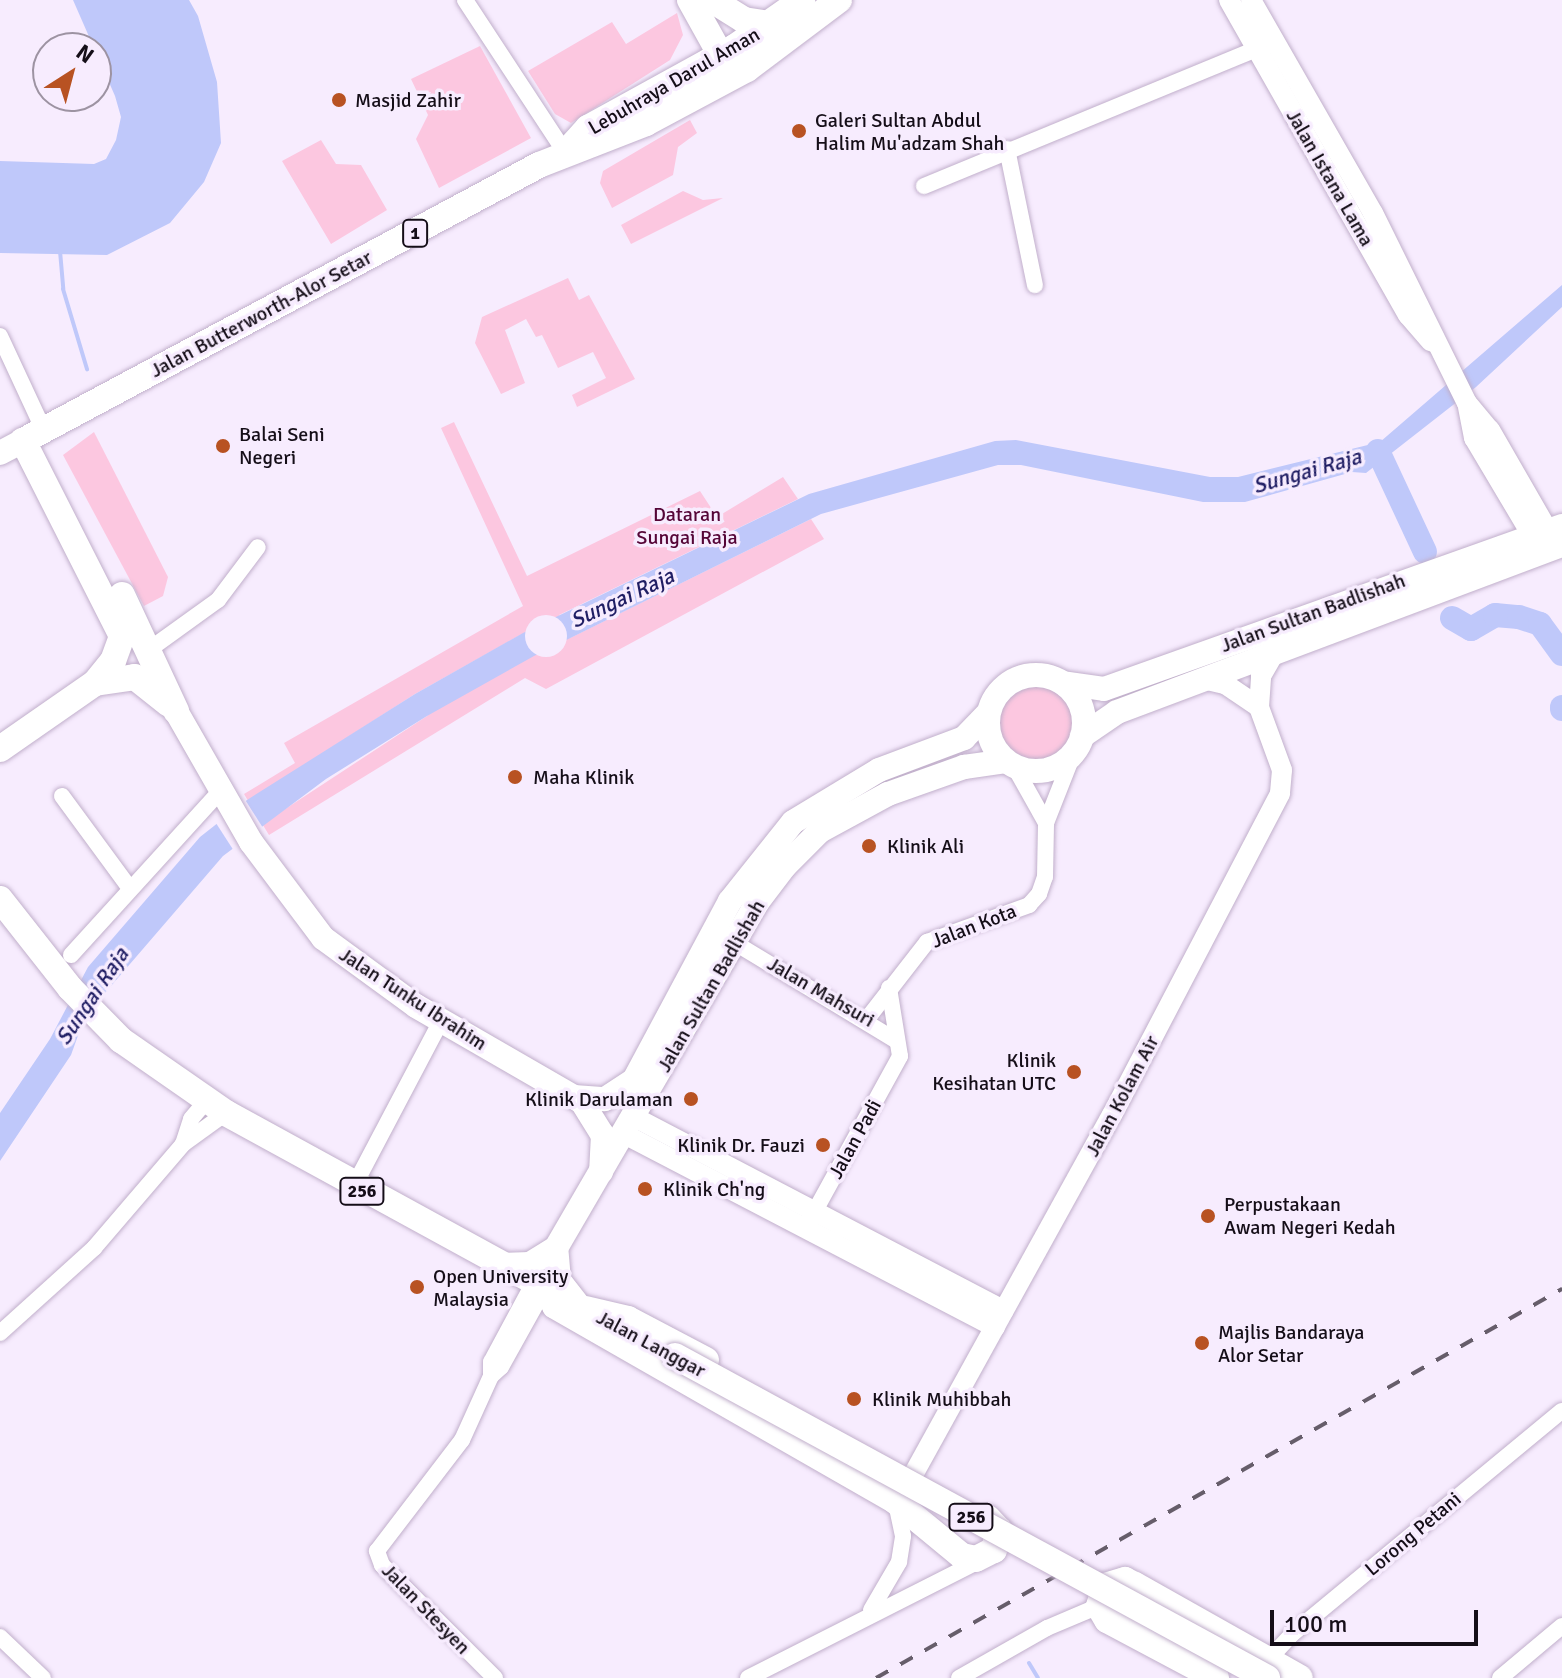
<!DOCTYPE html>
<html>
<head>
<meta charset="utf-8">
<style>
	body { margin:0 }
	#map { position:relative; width:1562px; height:1678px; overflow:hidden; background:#f7ecfe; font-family:Signika,sans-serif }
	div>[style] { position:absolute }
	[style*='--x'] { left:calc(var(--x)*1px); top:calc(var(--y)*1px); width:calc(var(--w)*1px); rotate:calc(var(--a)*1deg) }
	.green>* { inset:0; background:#fcc7e0 }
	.round { border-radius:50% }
	.water>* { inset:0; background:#bfc8fa }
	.pier>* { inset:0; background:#f7ecfe }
	.stream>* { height:4px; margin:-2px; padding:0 2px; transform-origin:2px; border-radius:2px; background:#bfc8fa }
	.river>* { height:24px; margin:-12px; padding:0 12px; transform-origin:12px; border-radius:12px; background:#bfc8fa }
	.roads { filter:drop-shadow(0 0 2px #c1afcb) drop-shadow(0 0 2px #c1afcb) }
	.minor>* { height:16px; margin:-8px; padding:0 8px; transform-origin:8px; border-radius:8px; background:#fff }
	.tertiary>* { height:20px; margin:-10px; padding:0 10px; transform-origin:10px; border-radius:10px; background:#fff }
	.secondary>* { height:24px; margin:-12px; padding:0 12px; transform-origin:12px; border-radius:12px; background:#fff }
	.secondary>.ring { margin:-12px; padding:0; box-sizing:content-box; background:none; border:24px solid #fff; border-radius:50% }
	.primary>* { height:26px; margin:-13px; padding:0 13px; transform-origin:13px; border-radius:13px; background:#fff }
	.rail>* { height:4px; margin-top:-2px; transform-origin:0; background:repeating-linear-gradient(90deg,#665d6a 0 14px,transparent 0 28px) }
	.bridges { filter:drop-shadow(0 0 2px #c1afcb) drop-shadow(0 0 2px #c1afcb) }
	.primary-bridge>* { height:26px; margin:-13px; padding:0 13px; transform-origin:13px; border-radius:13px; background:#fff }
	.dots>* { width:22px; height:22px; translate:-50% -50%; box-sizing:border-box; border:4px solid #f7ecfe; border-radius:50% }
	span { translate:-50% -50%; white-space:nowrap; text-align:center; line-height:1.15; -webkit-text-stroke:7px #f7ecfe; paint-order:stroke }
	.shield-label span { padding:2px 6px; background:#f7ecfe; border:2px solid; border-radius:6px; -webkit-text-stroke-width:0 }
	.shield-label { font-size:18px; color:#150e18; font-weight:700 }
	.street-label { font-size:20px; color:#150e18 }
	.poi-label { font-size:20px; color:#150e18 }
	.left { translate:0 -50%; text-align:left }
	.right { translate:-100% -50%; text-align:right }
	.park-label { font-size:20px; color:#550537 }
	.water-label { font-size:22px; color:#201e64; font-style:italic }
	.north { position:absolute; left:32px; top:32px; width:80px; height:80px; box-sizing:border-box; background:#f7ecfe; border:2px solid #9d93a2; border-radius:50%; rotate:36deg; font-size:22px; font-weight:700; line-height:32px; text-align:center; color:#150e18 }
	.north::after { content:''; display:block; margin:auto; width:28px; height:36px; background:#b85222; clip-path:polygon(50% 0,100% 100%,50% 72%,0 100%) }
	.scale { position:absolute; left:1270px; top:1610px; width:208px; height:36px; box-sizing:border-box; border:4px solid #150e18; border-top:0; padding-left:10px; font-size:24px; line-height:28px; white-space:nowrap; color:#150e18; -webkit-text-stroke:6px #f7ecfe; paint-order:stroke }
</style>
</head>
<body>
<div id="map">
	<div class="green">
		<div style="clip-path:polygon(677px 13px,683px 35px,670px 60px,571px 123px,555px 114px,528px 71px,612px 22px,626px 44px)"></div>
		<div style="clip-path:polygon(480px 46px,531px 138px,439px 188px,416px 139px,428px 115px,411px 79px)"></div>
		<div style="clip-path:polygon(690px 120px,697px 133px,678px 147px,673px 175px,612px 208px,600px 183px,603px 171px)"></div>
		<div style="clip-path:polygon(321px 140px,336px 164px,361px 165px,387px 210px,331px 244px,282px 161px)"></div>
		<div style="clip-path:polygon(683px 191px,703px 200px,723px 198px,631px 244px,621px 225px)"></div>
		<div style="clip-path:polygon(568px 278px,579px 300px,589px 295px,635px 379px,577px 407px,572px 395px,606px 378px,593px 352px,558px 368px,542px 335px,536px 337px,526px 319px,505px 330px,525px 383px,501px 394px,475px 343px,482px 317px)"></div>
		<div style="clip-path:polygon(evenodd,454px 422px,527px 576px,700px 491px,717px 517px,783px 477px,798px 499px,559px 615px,570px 638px,811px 519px,824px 539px,546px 689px,525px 678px,269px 835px,244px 794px,295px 763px,284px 743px,523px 606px,441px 428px,454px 422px,522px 634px,427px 716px,273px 817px,259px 794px,415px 694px,522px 634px)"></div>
		<div style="clip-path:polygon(94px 432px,168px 577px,163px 596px,144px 606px,63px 455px)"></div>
		<div class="round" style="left:996px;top:682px;width:82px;height:82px"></div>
	</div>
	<div class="water">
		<div style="clip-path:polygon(73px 0,189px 0,198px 16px,217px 82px,221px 143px,204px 182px,170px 223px,107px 255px,0 253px,0 161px,94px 164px,106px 159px,116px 140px,121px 117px,115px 96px)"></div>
		<div style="clip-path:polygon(1562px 285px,1562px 307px,1476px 387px,1366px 473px,1352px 472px,1245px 502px,1203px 502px,1021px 465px,998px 465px,821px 514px,534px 656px,427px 716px,326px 779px,223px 856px,105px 993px,80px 1030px,71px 1055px,0 1161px,0 1113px,50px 1039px,88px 967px,200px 837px,247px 800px,415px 694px,523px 633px,809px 494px,995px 441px,1016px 440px,1210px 477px,1238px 477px,1380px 442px)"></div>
	</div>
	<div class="pier">
		<div class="round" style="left:525px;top:615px;width:42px;height:42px"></div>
		<div style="clip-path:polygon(244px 798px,263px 828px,234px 851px,214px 820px)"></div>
	</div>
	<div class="stream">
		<div style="--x:60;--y:251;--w:38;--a:85"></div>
		<div style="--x:63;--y:289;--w:84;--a:73.3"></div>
		<div style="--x:1029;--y:1663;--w:17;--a:59"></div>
	</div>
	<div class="river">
		<div style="--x:1378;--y:451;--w:111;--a:65"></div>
		<div style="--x:1452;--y:618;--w:22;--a:30"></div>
		<div style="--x:1471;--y:629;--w:28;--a:-30"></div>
		<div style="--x:1495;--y:615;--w:24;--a:5"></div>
		<div style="--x:1519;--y:617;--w:22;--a:18"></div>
		<div style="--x:1540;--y:624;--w:37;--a:54"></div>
		<div style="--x:1562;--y:707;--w:2;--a:90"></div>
	</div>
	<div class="roads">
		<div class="minor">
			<div style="--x:465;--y:0;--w:182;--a:56.7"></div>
			<div style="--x:1007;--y:149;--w:139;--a:78.4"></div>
			<div style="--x:924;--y:186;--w:360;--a:-22.4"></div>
			<div style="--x:0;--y:336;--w:93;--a:65.1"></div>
			<div style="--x:39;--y:420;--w:12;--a:95"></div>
			<div style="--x:150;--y:649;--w:84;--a:-35.8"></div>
			<div style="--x:218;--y:600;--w:66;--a:-53"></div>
			<div style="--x:1014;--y:766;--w:65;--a:60.7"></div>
			<div style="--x:62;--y:796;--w:112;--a:53.7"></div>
			<div style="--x:735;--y:943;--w:187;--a:31.2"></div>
			<div style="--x:71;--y:955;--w:222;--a:-47.7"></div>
			<div style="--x:867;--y:1019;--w:98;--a:-52.1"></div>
			<div style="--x:927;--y:942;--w:109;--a:-19.9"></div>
			<div style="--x:1029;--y:905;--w:15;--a:-48"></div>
			<div style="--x:1039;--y:894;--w:18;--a:-71"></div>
			<div style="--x:1045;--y:877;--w:54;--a:-88.9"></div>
			<div style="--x:1046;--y:823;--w:76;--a:-68.5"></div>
			<div style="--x:183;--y:1144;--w:53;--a:-35.8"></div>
			<div style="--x:354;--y:1186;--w:187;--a:-62.2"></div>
			<div style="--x:810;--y:1220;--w:187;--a:-61.2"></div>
			<div style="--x:900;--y:1056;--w:69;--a:-99.2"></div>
			<div style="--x:0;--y:1333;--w:127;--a:-42.1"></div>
			<div style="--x:94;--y:1248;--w:137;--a:-49.4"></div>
			<div style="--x:183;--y:1144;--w:26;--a:-72"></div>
			<div style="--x:191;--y:1119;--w:25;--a:-50"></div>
			<div style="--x:491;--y:1376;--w:13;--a:-42"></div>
			<div style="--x:501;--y:1367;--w:90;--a:-60.9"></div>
			<div style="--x:871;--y:1610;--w:56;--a:-59.7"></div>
			<div style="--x:899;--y:1562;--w:26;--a:-81"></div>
			<div style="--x:903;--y:1536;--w:34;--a:-102"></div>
			<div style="--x:0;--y:1637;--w:59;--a:43.6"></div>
			<div style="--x:1268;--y:1660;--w:35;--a:-47"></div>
			<div style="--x:1292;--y:1634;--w:350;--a:-39.6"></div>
			<div style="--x:495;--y:1678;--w:160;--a:-135"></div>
			<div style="--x:382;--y:1565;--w:15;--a:-110"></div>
			<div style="--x:377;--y:1551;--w:140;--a:-52.6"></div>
			<div style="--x:462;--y:1440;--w:70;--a:-65.6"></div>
			<div style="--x:491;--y:1376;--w:14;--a:-90"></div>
			<div style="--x:491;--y:1362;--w:91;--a:-61.7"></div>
			<div style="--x:748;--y:1678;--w:263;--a:-26.9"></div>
			<div style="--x:959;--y:1678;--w:101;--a:-29.6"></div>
			<div style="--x:1047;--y:1628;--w:56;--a:-22.9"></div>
			<div style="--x:1500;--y:1678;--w:81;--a:-40"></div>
		</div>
		<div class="tertiary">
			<div style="--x:1229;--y:0;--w:362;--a:60.4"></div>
			<div style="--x:1408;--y:315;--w:35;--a:49"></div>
			<div style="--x:1251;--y:0;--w:245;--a:60.2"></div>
			<div style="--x:1373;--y:213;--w:212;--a:63.7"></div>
			<div style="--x:1467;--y:403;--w:35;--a:50"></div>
			<div style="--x:1490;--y:430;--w:116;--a:60.1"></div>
			<div style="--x:1468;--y:407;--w:32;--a:79"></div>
			<div style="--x:1474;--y:438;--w:115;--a:59.2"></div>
			<div style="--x:1203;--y:679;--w:23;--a:13"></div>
			<div style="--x:1225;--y:684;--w:41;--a:34.1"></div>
			<div style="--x:636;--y:1118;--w:415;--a:27.6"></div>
			<div style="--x:626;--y:1135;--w:416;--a:27.5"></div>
			<div style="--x:913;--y:1475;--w:411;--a:-61.1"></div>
			<div style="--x:1112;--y:1115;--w:363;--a:-62.4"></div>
			<div style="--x:1280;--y:793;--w:23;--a:-85"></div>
			<div style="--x:1282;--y:770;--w:67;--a:-110.1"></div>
			<div style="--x:1259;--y:707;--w:31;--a:-86"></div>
			<div style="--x:1261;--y:676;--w:28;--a:-60"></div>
		</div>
		<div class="secondary">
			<div style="--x:0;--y:453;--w:26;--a:-28"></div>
			<div class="ring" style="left:988px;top:675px;width:72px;height:72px"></div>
			<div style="--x:1063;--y:683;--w:41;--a:8.3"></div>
			<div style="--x:1104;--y:689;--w:486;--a:-19.6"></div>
			<div style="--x:176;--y:711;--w:151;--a:60.2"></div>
			<div style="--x:251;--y:842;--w:120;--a:53.1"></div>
			<div style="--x:323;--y:938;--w:115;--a:36.2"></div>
			<div style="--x:416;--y:1006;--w:192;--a:30"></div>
			<div style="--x:582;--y:1102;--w:39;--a:58"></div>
			<div style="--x:603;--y:1135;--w:37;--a:93"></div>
			<div style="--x:1082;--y:736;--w:42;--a:-34.4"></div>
			<div style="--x:1117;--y:712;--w:475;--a:-20.6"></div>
			<div style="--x:574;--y:1097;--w:31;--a:4"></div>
			<div style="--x:605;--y:1099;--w:35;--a:-33"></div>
			<div style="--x:634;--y:1080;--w:203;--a:-61.8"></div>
			<div style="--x:730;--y:901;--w:101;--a:-51.4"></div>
			<div style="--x:793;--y:822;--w:100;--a:-31.2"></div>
			<div style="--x:879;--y:770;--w:91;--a:-20.6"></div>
			<div style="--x:964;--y:738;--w:35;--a:-46"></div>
			<div style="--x:500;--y:1265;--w:30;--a:-2"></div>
			<div style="--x:530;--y:1264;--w:31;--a:-32"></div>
			<div style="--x:579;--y:1306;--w:33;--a:-128"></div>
			<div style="--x:559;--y:1280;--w:32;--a:-95"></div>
			<div style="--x:556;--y:1248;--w:398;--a:-59.8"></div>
			<div style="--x:756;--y:904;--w:48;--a:-52.7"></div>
			<div style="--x:785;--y:866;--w:49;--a:-45"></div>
			<div style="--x:820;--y:831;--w:77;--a:-28.6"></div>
			<div style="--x:888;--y:794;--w:81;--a:-19.6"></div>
			<div style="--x:964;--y:767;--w:42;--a:-8.1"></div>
		</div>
		<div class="primary">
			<div style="--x:690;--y:0;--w:80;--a:60.9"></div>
			<div style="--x:712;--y:0;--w:38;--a:32"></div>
			<div style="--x:744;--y:20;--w:26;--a:9"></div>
			<div style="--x:568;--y:150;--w:30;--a:-48"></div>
			<div style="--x:588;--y:128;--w:168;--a:-28.9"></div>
			<div style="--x:735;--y:47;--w:82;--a:-35"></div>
			<div style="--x:122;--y:595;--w:128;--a:65"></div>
			<div style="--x:95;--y:683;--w:40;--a:-8.5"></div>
			<div style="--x:135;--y:677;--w:43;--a:38.5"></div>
			<div style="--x:0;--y:749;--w:116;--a:-34.8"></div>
			<div style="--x:95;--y:683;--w:28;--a:-51"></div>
			<div style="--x:113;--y:661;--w:27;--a:-70"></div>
			<div style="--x:122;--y:636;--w:219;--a:-116.9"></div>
			<div style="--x:23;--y:441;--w:585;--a:-28.14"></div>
			<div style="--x:539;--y:165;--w:115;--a:-21.4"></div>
			<div style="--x:646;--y:123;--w:115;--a:-28.1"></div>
			<div style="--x:747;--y:69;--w:115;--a:-36.9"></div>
			<div style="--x:0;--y:899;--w:113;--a:51.8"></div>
			<div style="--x:70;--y:988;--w:73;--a:45.6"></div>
			<div style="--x:121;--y:1040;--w:128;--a:34.8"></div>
			<div style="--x:226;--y:1113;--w:383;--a:28.7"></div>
			<div style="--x:548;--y:1290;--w:17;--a:66"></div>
			<div style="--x:555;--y:1306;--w:391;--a:29.8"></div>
			<div style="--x:894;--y:1500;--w:88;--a:39.5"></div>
			<div style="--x:962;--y:1556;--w:14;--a:12"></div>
			<div style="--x:976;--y:1559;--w:20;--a:-27"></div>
			<div style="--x:994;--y:1550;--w:21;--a:-76"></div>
			<div style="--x:999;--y:1530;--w:16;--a:-133"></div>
			<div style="--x:585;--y:1309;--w:44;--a:13.1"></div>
			<div style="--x:628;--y:1319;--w:88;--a:27.7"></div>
			<div style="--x:1216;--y:1678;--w:123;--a:-152"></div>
			<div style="--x:1107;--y:1620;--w:16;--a:-120"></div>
			<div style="--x:1099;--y:1606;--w:21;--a:-73"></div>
			<div style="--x:1105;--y:1586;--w:21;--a:-17"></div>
			<div style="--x:1125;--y:1580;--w:11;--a:27"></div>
			<div style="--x:1135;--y:1585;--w:189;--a:29.4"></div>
		</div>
	</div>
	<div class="rail">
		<div style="--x:876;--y:1678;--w:789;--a:-29.56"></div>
	</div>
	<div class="bridges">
		<div class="primary-bridge">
			<div style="--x:675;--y:1356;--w:674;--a:28.54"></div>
		</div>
	</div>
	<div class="dots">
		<div style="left:339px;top:100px;background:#b85222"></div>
		<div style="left:799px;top:131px;background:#b85222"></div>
		<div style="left:223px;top:446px;background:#b85222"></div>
		<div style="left:515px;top:777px;background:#b85222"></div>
		<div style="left:869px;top:846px;background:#b85222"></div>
		<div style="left:1074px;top:1072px;background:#b85222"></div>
		<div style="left:691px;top:1099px;background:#b85222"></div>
		<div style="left:823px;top:1145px;background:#b85222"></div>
		<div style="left:645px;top:1189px;background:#b85222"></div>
		<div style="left:1208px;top:1216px;background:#b85222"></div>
		<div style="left:417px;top:1287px;background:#b85222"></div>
		<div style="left:1202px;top:1343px;background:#b85222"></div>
		<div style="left:854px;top:1399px;background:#b85222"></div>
	</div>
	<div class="shield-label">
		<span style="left:415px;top:233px">1</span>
		<span style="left:362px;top:1191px">256</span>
		<span style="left:971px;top:1517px">256</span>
	</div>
	<div class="street-label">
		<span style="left:674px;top:81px;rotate:-30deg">Lebuhraya Darul Aman</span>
		<span style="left:1330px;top:178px;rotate:60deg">Jalan Istana Lama</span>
		<span style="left:261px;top:314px;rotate:-28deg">Jalan Butterworth-Alor Setar</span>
		<span style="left:1313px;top:613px;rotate:-20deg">Jalan Sultan Badlishah</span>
		<span style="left:974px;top:926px;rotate:-21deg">Jalan Kota</span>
		<span style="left:711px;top:986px;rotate:-60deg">Jalan Sultan Badlishah</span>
		<span style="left:821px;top:992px;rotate:30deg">Jalan Mahsuri</span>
		<span style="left:413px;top:999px;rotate:33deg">Jalan Tunku Ibrahim</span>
		<span style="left:1122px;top:1096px;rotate:-62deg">Jalan Kolam Air</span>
		<span style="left:855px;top:1139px;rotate:-61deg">Jalan Padi</span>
		<span style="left:651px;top:1344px;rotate:28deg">Jalan Langgar</span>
		<span style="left:1413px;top:1534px;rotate:-40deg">Lorong Petani</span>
		<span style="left:426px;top:1609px;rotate:46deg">Jalan Stesyen</span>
	</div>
	<div class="poi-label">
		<span class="left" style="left:355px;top:100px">Masjid Zahir</span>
		<span class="left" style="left:815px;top:132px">Galeri Sultan Abdul<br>Halim Mu'adzam Shah</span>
		<span class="left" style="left:239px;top:446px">Balai Seni<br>Negeri</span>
		<span class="left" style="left:533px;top:777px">Maha Klinik</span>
		<span class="left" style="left:887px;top:846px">Klinik Ali</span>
		<span class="right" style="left:1056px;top:1072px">Klinik<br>Kesihatan UTC</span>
		<span class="right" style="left:673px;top:1099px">Klinik Darulaman</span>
		<span class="right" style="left:805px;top:1145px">Klinik Dr. Fauzi</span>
		<span class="left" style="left:663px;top:1189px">Klinik Ch'ng</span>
		<span class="left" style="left:1224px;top:1216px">Perpustakaan<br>Awam Negeri Kedah</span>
		<span class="left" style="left:433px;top:1288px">Open University<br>Malaysia</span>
		<span class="left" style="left:1218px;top:1344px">Majlis Bandaraya<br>Alor Setar</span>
		<span class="left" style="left:872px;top:1399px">Klinik Muhibbah</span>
	</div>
	<div class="park-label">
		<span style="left:687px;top:526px">Dataran<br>Sungai Raja</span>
	</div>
	<div class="water-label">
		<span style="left:1307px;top:471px;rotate:-16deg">Sungai Raja</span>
		<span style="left:622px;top:598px;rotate:-25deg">Sungai Raja</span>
		<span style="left:92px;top:996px;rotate:-56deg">Sungai Raja</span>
	</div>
	<div class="north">N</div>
	<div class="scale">100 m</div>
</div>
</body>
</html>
